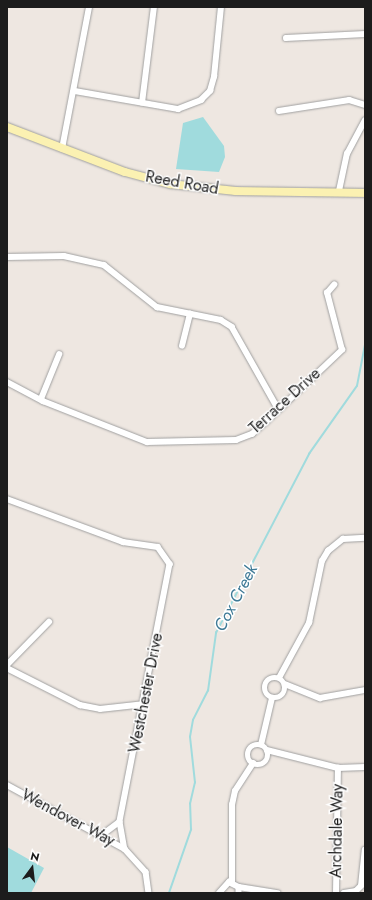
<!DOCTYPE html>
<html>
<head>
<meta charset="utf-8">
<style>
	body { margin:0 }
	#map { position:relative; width:372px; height:900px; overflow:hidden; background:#eee7e1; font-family:Jost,sans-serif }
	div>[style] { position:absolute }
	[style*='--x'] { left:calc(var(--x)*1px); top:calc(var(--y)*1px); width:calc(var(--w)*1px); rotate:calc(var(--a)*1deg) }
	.water>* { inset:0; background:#a0dbdd }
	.stream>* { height:1.5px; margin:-0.75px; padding:0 0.75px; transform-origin:0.75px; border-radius:0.75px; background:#a0dbdd }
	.roads { filter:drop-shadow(0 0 1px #a0a0a0) drop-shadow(0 0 1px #a0a0a0) }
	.street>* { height:5.5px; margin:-2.75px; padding:0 2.75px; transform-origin:2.75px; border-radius:2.75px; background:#fff }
	.street>.ring { margin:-2.75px; padding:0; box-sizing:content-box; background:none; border:5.5px solid #fff; border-radius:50% }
	.secondary>* { height:8px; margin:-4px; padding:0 4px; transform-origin:4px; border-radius:4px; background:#fbf1b2 }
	span { translate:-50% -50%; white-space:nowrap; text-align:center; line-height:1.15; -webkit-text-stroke:3px #fff; paint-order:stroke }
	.street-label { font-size:16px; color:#1c1c1c }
	.water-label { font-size:17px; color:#3f7a96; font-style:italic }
	.frame { position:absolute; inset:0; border:8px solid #1c1c1c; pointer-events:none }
	.north { position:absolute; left:12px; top:848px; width:40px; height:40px; -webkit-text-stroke:3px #fff; paint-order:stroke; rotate:15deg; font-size:11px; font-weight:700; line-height:16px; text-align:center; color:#1c1c1c }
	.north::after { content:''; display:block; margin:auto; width:14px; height:18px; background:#1c1c1c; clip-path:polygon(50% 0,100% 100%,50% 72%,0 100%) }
</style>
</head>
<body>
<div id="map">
	<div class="water">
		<div style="clip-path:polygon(203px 117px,224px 146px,225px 157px,219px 172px,176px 169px,183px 123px)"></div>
		<div style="clip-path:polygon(7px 847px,44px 868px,31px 893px,7px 893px)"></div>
	</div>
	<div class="stream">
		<div style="--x:169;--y:893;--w:67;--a:-70.8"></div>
		<div style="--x:191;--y:830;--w:26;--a:-92"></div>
		<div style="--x:190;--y:804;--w:22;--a:-77"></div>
		<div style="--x:195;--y:783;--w:46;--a:-96.2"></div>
		<div style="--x:190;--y:737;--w:17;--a:-80"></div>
		<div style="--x:193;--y:720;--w:33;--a:-63"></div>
		<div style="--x:208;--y:691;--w:59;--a:-82.1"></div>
		<div style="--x:216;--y:633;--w:202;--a:-62.5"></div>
		<div style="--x:309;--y:454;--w:83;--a:-54.8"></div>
		<div style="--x:357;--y:386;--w:42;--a:-79"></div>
	</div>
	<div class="roads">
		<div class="street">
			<div style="--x:286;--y:38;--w:79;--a:-2.9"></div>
			<div style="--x:75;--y:91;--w:105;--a:9.9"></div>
			<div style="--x:178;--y:109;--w:25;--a:-21"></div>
			<div style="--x:201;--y:100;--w:13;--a:-45"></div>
			<div style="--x:210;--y:91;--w:15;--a:-74"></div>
			<div style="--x:214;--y:77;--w:70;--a:-84.3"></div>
			<div style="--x:142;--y:103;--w:97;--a:-82.9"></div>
			<div style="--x:279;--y:111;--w:71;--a:-8.9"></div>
			<div style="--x:349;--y:100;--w:17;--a:17"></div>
			<div style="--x:62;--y:149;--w:145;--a:-79.2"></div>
			<div style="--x:339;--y:191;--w:38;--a:-78"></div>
			<div style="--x:347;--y:154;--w:38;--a:-62"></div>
			<div style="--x:7;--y:257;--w:57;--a:-1"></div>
			<div style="--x:64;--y:256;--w:41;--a:12.7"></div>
			<div style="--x:104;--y:265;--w:68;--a:38.4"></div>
			<div style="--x:157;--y:307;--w:65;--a:11.5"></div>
			<div style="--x:221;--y:320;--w:13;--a:32"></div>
			<div style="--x:232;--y:327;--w:95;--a:60.5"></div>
			<div style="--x:182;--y:346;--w:33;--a:-76"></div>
			<div style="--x:7;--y:382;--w:41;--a:27.8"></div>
			<div style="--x:43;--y:401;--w:112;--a:21.5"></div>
			<div style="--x:147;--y:442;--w:89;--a:-1.3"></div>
			<div style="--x:236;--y:440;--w:17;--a:-21"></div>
			<div style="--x:252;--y:434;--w:18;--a:-41"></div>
			<div style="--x:266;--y:422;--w:105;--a:-43.5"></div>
			<div style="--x:342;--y:350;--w:59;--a:-104.7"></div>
			<div style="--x:327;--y:293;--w:11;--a:-49"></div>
			<div style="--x:41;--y:399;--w:48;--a:-67.8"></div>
			<div style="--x:7;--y:499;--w:124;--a:20.3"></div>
			<div style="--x:123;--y:542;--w:35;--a:8"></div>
			<div style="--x:158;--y:547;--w:21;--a:55"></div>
			<div style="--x:170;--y:564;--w:263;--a:101"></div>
			<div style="--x:120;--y:822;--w:20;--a:143"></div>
			<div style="--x:7;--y:665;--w:60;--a:-45.7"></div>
			<div style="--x:7;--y:668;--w:82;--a:26.9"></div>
			<div style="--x:80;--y:705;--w:20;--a:11"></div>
			<div style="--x:100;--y:709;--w:45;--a:-6.3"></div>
			<div style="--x:279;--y:678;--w:63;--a:-61.4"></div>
			<div style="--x:309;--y:623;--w:63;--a:-78.2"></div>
			<div style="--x:322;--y:561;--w:12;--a:-59"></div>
			<div style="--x:328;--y:551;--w:19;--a:-39"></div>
			<div style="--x:343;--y:539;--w:22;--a:-3"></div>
			<div class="ring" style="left:265px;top:678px;width:14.5px;height:14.5px"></div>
			<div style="--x:285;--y:684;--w:38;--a:22"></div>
			<div style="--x:320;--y:698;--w:46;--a:-10.1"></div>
			<div class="ring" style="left:248px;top:745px;width:14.5px;height:14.5px"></div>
			<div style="--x:261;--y:745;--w:48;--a:-76.8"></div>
			<div style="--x:267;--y:750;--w:73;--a:14.2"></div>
			<div style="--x:338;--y:768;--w:27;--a:-2"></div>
			<div style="--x:7;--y:785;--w:134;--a:28.5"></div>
			<div style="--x:125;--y:849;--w:31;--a:48"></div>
			<div style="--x:146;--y:872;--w:21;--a:82"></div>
			<div style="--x:120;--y:822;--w:27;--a:80"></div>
			<div style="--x:232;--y:882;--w:77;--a:-90"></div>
			<div style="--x:232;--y:805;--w:14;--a:-78"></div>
			<div style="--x:235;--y:791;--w:33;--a:-57"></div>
			<div style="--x:239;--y:887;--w:39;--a:9"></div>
			<div style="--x:219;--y:893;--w:15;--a:-48"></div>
			<div style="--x:229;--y:882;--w:11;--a:27"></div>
			<div style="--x:239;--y:887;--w:6;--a:90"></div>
			<div style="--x:336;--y:893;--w:125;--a:-89.1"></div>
			<div style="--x:344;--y:893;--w:12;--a:-9"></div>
			<div style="--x:356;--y:891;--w:7;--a:-45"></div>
			<div style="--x:361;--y:886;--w:36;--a:-84"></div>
		</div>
		<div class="secondary">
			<div style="--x:7;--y:127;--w:126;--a:20.9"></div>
			<div style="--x:125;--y:172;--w:47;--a:14.9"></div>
			<div style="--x:170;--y:184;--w:66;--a:6.1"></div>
			<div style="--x:236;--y:191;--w:129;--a:0.9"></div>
		</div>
	</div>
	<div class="street-label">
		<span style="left:182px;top:183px;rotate:10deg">Reed Road</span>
		<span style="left:285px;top:401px;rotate:-42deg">Terrace Drive</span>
		<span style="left:146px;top:693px;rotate:-79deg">Westchester Drive</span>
		<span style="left:68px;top:818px;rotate:28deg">Wendover Way</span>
		<span style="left:337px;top:831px;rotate:-89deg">Archdale Way</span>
	</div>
	<div class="water-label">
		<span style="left:236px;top:598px;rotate:-62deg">Cox Creek</span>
	</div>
	<div class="frame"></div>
	<div class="north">N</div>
</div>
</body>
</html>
